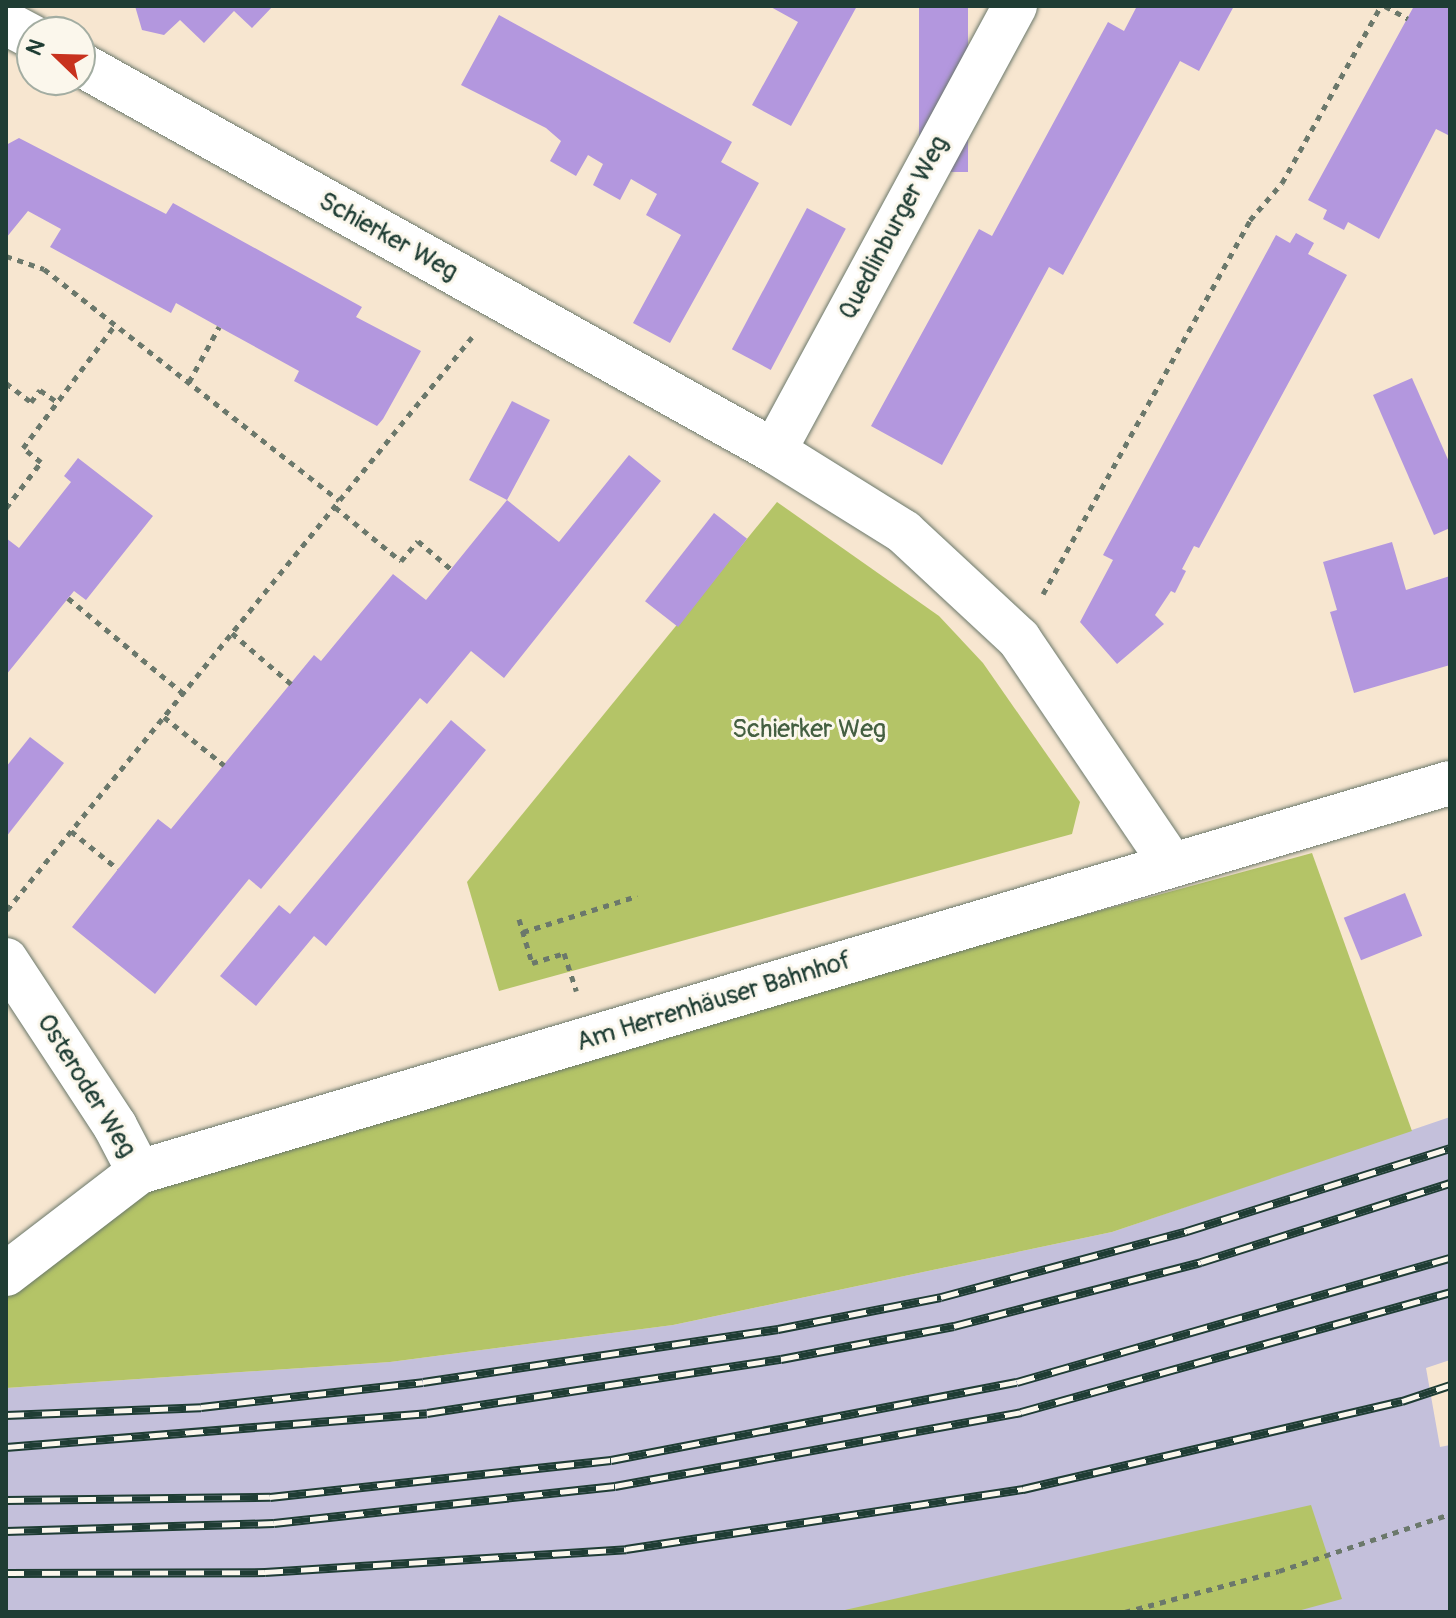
<!DOCTYPE html>
<html>
<head>
<meta charset="utf-8">
<style>
	body { margin:0 }
	#map { position:relative; width:1456px; height:1618px; overflow:hidden; background:#f7e6d0; font-family:Pangolin,sans-serif }
	div>[style] { position:absolute }
	[style*='--x'] { left:calc(var(--x)*1px); top:calc(var(--y)*1px); width:calc(var(--w)*1px); rotate:calc(var(--a)*1deg) }
	.industrial>* { inset:0; background:#c4c0db }
	.green>* { inset:0; background:#b4c467 }
	.building>* { inset:0; background:#b397de; transform-origin:0 0 }
	.path>* { height:5px; margin-top:-2.5px; transform-origin:0; background:repeating-linear-gradient(90deg,#6b786b 0 6px,transparent 0 12px) }
	.roads { filter:drop-shadow(0 0 2px #6b786b) drop-shadow(0 0 2px #6b786b) }
	.street>* { height:44px; margin:-22px; padding:0 22px; transform-origin:22px; border-radius:22px; background:#fff }
	.rail>* { height:9px; margin-top:-4.5px; transform-origin:0; background:repeating-linear-gradient(90deg,#fbf7ec 0 18px,#1f3d34 0 36px); box-sizing:border-box; border-block:2px solid #1f3d34 }
	span { translate:-50% -50%; white-space:nowrap; text-align:center; line-height:1.15; -webkit-text-stroke:6px #fbf7ec; paint-order:stroke }
	.street-label { font-size:26px; color:#1f3d34 }
	.park-label { font-size:26px; color:#445f41 }
	.frame { position:absolute; inset:0; border:8px solid #1f3d34; pointer-events:none }
	.north { position:absolute; left:16px; top:16px; width:80px; height:80px; box-sizing:border-box; background:#fbf7ec; border:2px solid #a3ada2; border-radius:50%; rotate:293deg; font-size:22px; font-weight:700; line-height:32px; text-align:center; color:#1f3d34 }
	.north::after { content:''; display:block; margin:auto; width:28px; height:36px; background:#c8321e; clip-path:polygon(50% 0,100% 100%,50% 72%,0 100%) }
</style>
</head>
<body>
<div id="map">
	<div class="industrial">
		<div style="clip-path:polygon(1450px 1117px,1450px 1360px,1426px 1368px,1440px 1447px,1450px 1445px,1450px 1612px,6px 1612px,6px 1388px,390px 1362px,673px 1325px,1112px 1232px)"></div>
	</div>
	<div class="green">
		<div style="clip-path:polygon(777px 502px,939px 616px,983px 663px,1080px 802px,1072px 834px,499px 991px,467px 882px)"></div>
		<div style="clip-path:polygon(1312px 853px,1412px 1131px,1112px 1232px,673px 1325px,390px 1362px,6px 1388px,6px 1274px,139px 1172px)"></div>
		<div style="clip-path:polygon(1311px 1505px,1342px 1599px,1294px 1612px,836px 1612px)"></div>
	</div>
	<div class="building">
		<div style="clip-path:polygon(135px 6px,273px 6px,252px 28px,234px 11px,204px 43px,180px 20px,164px 35px,142px 30px)"></div>
		<div style="clip-path:polygon(769px 6px,857px 6px,791px 126px,752px 105px,798px 22px)"></div>
		<div style="left:919px;top:6px;width:49px;height:166px"></div>
		<div style="clip-path:polygon(1137px 6px,1234px 6px,1199px 71px,1180px 61px,1063px 275px,1049px 267px,942px 465px,871px 426px,979px 229px,992px 236px,1108px 22px,1124px 31px)"></div>
		<div style="clip-path:polygon(1414px 6px,1450px 6px,1450px 136px,1436px 129px,1379px 239px,1348px 222px,1344px 230px,1323px 219px,1327px 210px,1308px 200px)"></div>
		<div style="clip-path:polygon(499px 15px,732px 142px,721px 162px,759px 183px,670px 343px,633px 323px,681px 235px,646px 215px,657px 194px,631px 179px,620px 200px,593px 185px,603px 164px,588px 155px,576px 176px,550px 161px,561px 141px,546px 128px,461px 85px)"></div>
		<div style="clip-path:polygon(19px 138px,166px 214px,173px 203px,362px 307px,356px 317px,421px 351px,383px 419px,377px 426px,294px 381px,299px 371px,219px 327px,176px 303px,171px 313px,50px 247px,61px 229px,28px 211px,6px 238px,6px 145px)"></div>
		<div style="left:807px;top:208px;width:44px;height:160px;rotate:28deg"></div>
		<div style="clip-path:polygon(1296px 233px,1314px 243px,1308px 254px,1347px 275px,1199px 548px,1194px 546px,1182px 569px,1186px 571px,1175px 593px,1171px 591px,1155px 615px,1164px 624px,1117px 664px,1080px 622px,1113px 560px,1103px 555px,1276px 235px,1290px 243px)"></div>
		<div style="clip-path:polygon(1412px 378px,1450px 464px,1450px 528px,1434px 535px,1373px 395px)"></div>
		<div style="clip-path:polygon(512px 401px,550px 420px,507px 500px,559px 542px,629px 455px,661px 481px,504px 678px,471px 651px,427px 704px,420px 698px,261px 889px,249px 879px,155px 994px,72px 927px,158px 819px,171px 829px,314px 655px,321px 661px,393px 574px,426px 600px,507px 500px,469px 480px)"></div>
		<div style="clip-path:polygon(78px 458px,153px 516px,86px 600px,74px 591px,6px 675px,6px 538px,19px 548px,71px 482px,64px 476px)"></div>
		<div style="left:714px;top:513px;width:42px;height:112px;rotate:38deg"></div>
		<div style="clip-path:polygon(1392px 542px,1406px 590px,1450px 576px,1450px 665px,1354px 693px,1330px 612px,1337px 610px,1323px 562px)"></div>
		<div style="clip-path:polygon(451px 720px,486px 750px,326px 946px,314px 936px,256px 1006px,220px 976px,279px 905px,290px 914px)"></div>
		<div style="clip-path:polygon(30px 737px,64px 763px,6px 837px,6px 767px)"></div>
		<div style="left:1405px;top:893px;width:46px;height:66px;rotate:68deg"></div>
	</div>
	<div class="path">
		<div style="--x:1385;--y:6;--w:26;--a:29"></div>
		<div style="--x:6;--y:256;--w:40;--a:18.9"></div>
		<div style="--x:44;--y:269;--w:375;--a:38.1"></div>
		<div style="--x:189;--y:382;--w:63;--a:-61.4"></div>
		<div style="--x:6;--y:383;--w:31;--a:37"></div>
		<div style="--x:31;--y:402;--w:15;--a:-53"></div>
		<div style="--x:40;--y:390;--w:21;--a:35"></div>
		<div style="--x:335;--y:507;--w:85;--a:39.3"></div>
		<div style="--x:401;--y:561;--w:26;--a:-50"></div>
		<div style="--x:418;--y:541;--w:43;--a:40.3"></div>
		<div style="--x:6;--y:508;--w:58;--a:-52.7"></div>
		<div style="--x:41;--y:462;--w:23;--a:-142"></div>
		<div style="--x:23;--y:448;--w:154;--a:-53.2"></div>
		<div style="--x:1043;--y:594;--w:427;--a:-61"></div>
		<div style="--x:1250;--y:220;--w:49;--a:-49.1"></div>
		<div style="--x:1282;--y:183;--w:203;--a:-60.8"></div>
		<div style="--x:68;--y:598;--w:149;--a:39.6"></div>
		<div style="--x:232;--y:633;--w:78;--a:40.8"></div>
		<div style="--x:164;--y:717;--w:77;--a:38.7"></div>
		<div style="--x:71;--y:831;--w:60;--a:39"></div>
		<div style="--x:7;--y:910;--w:738;--a:-50.94"></div>
		<div style="--x:519;--y:919;--w:46;--a:73.5"></div>
		<div style="--x:532;--y:963;--w:34;--a:-17"></div>
		<div style="--x:564;--y:953;--w:40;--a:72"></div>
		<div style="--x:523;--y:932;--w:120;--a:-17.5"></div>
		<div style="--x:1125;--y:1612;--w:159;--a:-14.9"></div>
		<div style="--x:1279;--y:1571;--w:180;--a:-18.4"></div>
	</div>
	<div class="roads">
		<div class="street">
			<div style="--x:6;--y:23;--w:30;--a:28"></div>
			<div style="--x:80;--y:64;--w:795;--a:29.15"></div>
			<div style="--x:774;--y:451;--w:153;--a:31.9"></div>
			<div style="--x:904;--y:532;--w:157;--a:42.9"></div>
			<div style="--x:1019;--y:639;--w:273;--a:55.9"></div>
			<div style="--x:774;--y:451;--w:506;--a:-61.56"></div>
			<div style="--x:6;--y:960;--w:199;--a:56.7"></div>
			<div style="--x:115;--y:1126;--w:52;--a:62.4"></div>
			<div style="--x:6;--y:1274;--w:168;--a:-37.5"></div>
			<div style="--x:139;--y:1172;--w:1367;--a:-16.53"></div>
		</div>
	</div>
	<div class="rail">
		<div style="--x:6;--y:1415;--w:195;--a:-2.3"></div>
		<div style="--x:201;--y:1407;--w:223;--a:-6.4"></div>
		<div style="--x:423;--y:1382;--w:359;--a:-8.5"></div>
		<div style="--x:778;--y:1329;--w:166;--a:-11.1"></div>
		<div style="--x:941;--y:1297;--w:255;--a:-15"></div>
		<div style="--x:1187;--y:1231;--w:276;--a:-17.5"></div>
		<div style="--x:6;--y:1447;--w:422;--a:-4.6"></div>
		<div style="--x:427;--y:1413;--w:358;--a:-8.7"></div>
		<div style="--x:781;--y:1359;--w:176;--a:-10.8"></div>
		<div style="--x:954;--y:1326;--w:255;--a:-14.5"></div>
		<div style="--x:1201;--y:1262;--w:261;--a:-17.6"></div>
		<div style="--x:6;--y:1500;--w:264;--a:-0.7"></div>
		<div style="--x:270;--y:1497;--w:343;--a:-6.2"></div>
		<div style="--x:611;--y:1460;--w:413;--a:-10.9"></div>
		<div style="--x:1017;--y:1382;--w:450;--a:-16"></div>
		<div style="--x:6;--y:1531;--w:268;--a:-1.7"></div>
		<div style="--x:274;--y:1523;--w:343;--a:-6.2"></div>
		<div style="--x:615;--y:1486;--w:413;--a:-10.3"></div>
		<div style="--x:1021;--y:1412;--w:445;--a:-15.6"></div>
		<div style="--x:6;--y:1573;--w:259;--a:-0.2"></div>
		<div style="--x:265;--y:1572;--w:362;--a:-3.6"></div>
		<div style="--x:626;--y:1549;--w:402;--a:-8.6"></div>
		<div style="--x:1023;--y:1489;--w:389;--a:-13.1"></div>
		<div style="--x:1402;--y:1401;--w:51;--a:-18.4"></div>
	</div>
	<div class="street-label">
		<span style="left:894px;top:228px;rotate:-62deg">Quedlinburger Weg</span>
		<span style="left:388px;top:237px;rotate:29deg">Schierker Weg</span>
		<span style="left:714px;top:1002px;rotate:-17deg">Am Herrenhäuser Bahnhof</span>
		<span style="left:86px;top:1086px;rotate:58deg">Osteroder Weg</span>
	</div>
	<div class="park-label">
		<span style="left:809px;top:730px">Schierker Weg</span>
	</div>
	<div class="frame"></div>
	<div class="north">N</div>
</div>
</body>
</html>
